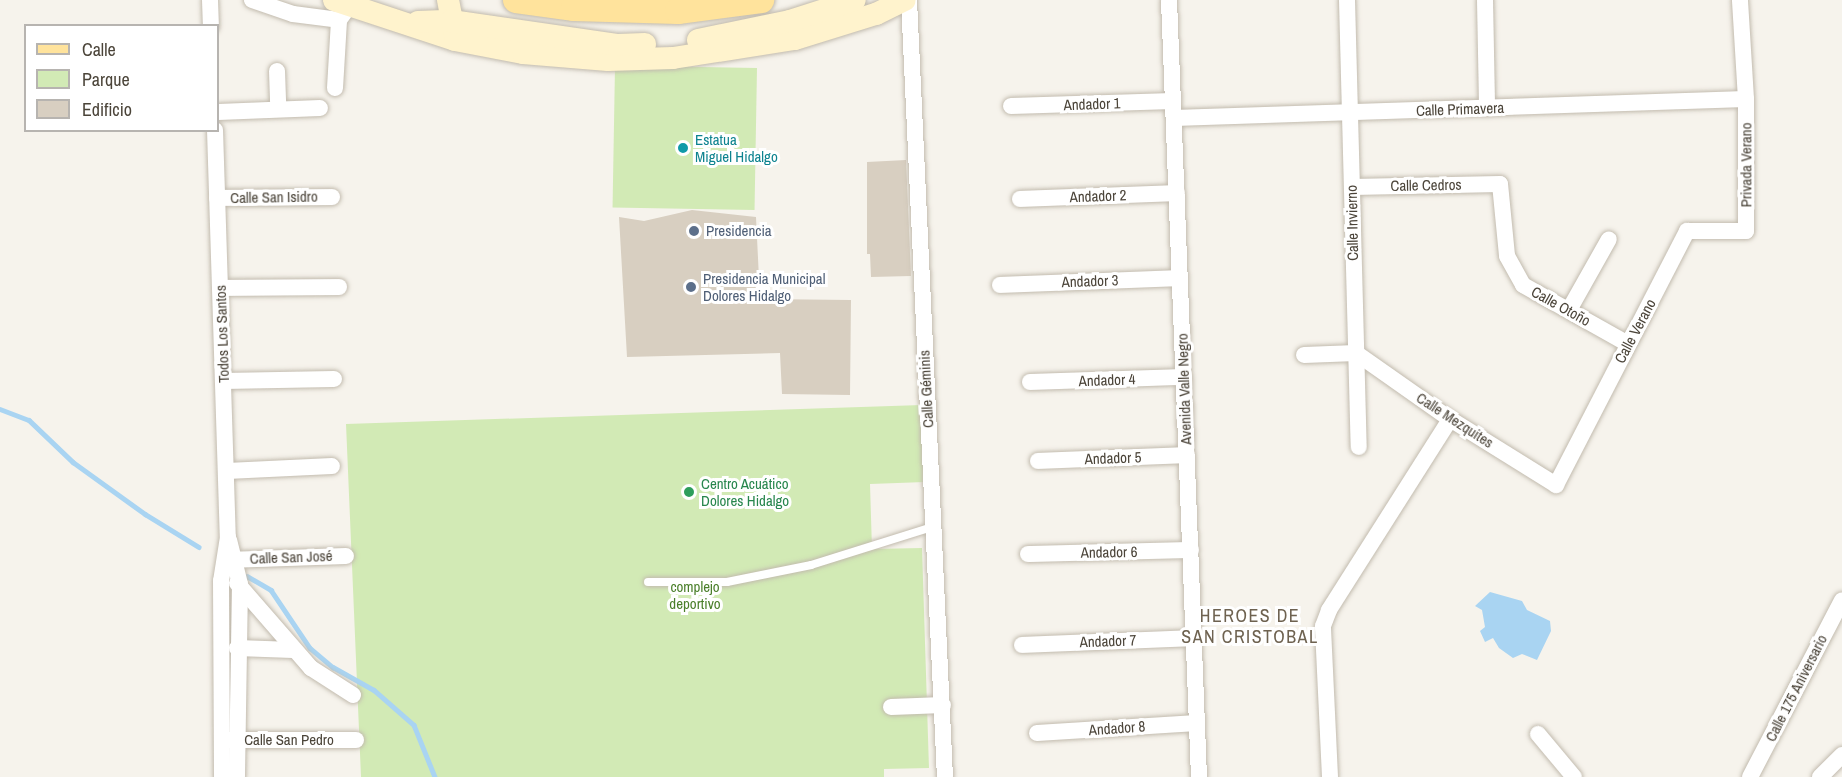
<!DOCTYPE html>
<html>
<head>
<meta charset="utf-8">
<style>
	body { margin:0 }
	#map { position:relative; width:1842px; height:777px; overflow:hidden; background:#f6f3ec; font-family:"Archivo Narrow",sans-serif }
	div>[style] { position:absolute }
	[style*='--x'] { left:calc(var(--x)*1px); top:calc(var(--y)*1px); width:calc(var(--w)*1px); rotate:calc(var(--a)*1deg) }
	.green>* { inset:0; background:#d2eab5; transform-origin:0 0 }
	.water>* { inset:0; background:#a9d4f2 }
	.stream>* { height:4.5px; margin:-2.25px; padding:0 2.25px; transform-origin:2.25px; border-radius:2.25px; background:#a9d4f2 }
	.building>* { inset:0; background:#d8cfc1 }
	.roads { filter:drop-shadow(0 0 2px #c2bbae) drop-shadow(0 0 2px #c2bbae) }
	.lane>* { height:8px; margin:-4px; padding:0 4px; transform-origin:4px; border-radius:4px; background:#fff }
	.street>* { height:16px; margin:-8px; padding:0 8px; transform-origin:8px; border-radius:8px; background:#fff }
	.secondary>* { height:22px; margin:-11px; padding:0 11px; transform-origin:11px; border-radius:11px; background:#fff3cd }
	.primary>* { height:26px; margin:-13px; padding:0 13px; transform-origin:13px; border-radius:13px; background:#ffe39c }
	.dots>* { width:16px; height:16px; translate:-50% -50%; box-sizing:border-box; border:3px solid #fff; border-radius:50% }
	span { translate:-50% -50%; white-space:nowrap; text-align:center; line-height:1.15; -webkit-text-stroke:6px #fff; paint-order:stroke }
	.street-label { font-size:15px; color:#4b4439 }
	.culture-label { font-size:15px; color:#0d838f }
	.left { translate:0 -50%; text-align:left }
	.service-label { font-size:15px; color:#4e5e75 }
	.leisure-label { font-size:15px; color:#27864d }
	.park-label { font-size:15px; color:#4a7f2a }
	.quarter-label { font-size:18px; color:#6e6250; letter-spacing:1.5px }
	.legend { position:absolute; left:24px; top:24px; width:195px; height:108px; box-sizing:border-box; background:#fff; border:2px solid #b7b4b0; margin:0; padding:8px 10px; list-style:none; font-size:18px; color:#4b4439 }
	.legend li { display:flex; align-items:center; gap:12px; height:30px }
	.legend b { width:30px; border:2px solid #b7b4b0 }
</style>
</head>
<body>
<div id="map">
	<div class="green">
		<div style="left:757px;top:68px;width:142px;height:142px;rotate:91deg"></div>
		<div style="clip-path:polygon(922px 405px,925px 482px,870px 484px,872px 549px,922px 548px,929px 768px,884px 769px,884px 777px,361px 777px,346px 424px)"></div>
	</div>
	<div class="water">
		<div style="clip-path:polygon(1490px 592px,1522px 601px,1527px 610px,1550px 621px,1551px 631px,1537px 660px,1522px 654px,1513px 658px,1499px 648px,1493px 638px,1485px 642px,1480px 631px,1485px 627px,1482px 610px,1475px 606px)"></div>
	</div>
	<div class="stream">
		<div style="--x:0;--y:409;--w:31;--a:21"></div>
		<div style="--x:29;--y:420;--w:61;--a:43.7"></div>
		<div style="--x:73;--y:462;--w:89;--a:35.8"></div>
		<div style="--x:145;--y:514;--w:63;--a:31.4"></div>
		<div style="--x:247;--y:576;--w:28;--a:30"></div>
		<div style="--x:271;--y:590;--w:70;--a:56.1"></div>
		<div style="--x:310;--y:648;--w:30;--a:40"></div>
		<div style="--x:333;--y:667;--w:47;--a:29.3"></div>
		<div style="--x:374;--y:690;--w:53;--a:41.2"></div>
		<div style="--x:414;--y:725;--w:56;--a:68"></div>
	</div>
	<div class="building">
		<div style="clip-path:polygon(906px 160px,911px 276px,871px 277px,870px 254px,867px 254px,867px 162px)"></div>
		<div style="clip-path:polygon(692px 210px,756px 217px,760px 299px,851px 300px,850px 395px,782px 394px,780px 353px,627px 357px,619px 217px,644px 221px)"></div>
	</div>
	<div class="roads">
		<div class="lane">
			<div style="--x:648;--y:582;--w:79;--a:0"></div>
			<div style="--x:727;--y:582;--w:86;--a:-11.4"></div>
			<div style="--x:811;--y:565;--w:127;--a:-17.4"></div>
		</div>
		<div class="street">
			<div style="--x:210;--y:0;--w:26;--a:88"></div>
			<div style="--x:252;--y:0;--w:43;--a:18.9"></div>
			<div style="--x:293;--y:14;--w:46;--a:7.4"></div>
			<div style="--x:909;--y:0;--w:778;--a:87.35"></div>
			<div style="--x:1169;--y:0;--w:778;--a:87.79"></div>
			<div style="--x:1347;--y:0;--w:447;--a:88.5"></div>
			<div style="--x:1485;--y:0;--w:108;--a:88.9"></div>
			<div style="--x:277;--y:71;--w:38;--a:88"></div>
			<div style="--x:335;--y:88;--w:68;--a:-86.6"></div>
			<div style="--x:339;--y:20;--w:9;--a:-54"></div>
			<div style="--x:1011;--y:106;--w:162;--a:-1.8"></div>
			<div style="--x:218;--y:112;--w:102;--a:-2.2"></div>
			<div style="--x:1174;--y:118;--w:572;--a:-1.9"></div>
			<div style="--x:215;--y:130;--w:407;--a:88.2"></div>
			<div style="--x:228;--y:537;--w:45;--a:99"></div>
			<div style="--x:221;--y:581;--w:196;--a:89.7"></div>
			<div style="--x:1352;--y:187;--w:148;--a:-1.2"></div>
			<div style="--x:1500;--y:184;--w:72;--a:84.4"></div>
			<div style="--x:1507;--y:256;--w:33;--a:61"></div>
			<div style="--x:1523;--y:285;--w:120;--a:29.3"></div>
			<div style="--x:217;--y:198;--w:115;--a:-0.5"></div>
			<div style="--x:1020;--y:199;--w:157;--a:-2.2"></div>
			<div style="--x:1000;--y:285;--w:180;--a:-2.2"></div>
			<div style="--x:220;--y:288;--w:119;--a:-0.5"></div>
			<div style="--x:1569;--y:310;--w:81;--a:-60.6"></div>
			<div style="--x:1304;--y:355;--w:52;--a:-2.2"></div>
			<div style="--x:1356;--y:353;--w:115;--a:35.1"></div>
			<div style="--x:1450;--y:419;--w:125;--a:31.9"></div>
			<div style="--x:1556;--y:485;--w:286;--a:-62.7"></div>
			<div style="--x:1687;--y:231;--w:59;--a:0"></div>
			<div style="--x:1746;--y:231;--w:132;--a:-90"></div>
			<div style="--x:1746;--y:99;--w:99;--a:-93.5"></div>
			<div style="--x:223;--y:381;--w:111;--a:-1"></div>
			<div style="--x:1030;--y:382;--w:154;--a:-1.9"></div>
			<div style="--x:1038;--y:461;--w:149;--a:-2.3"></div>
			<div style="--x:227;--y:471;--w:105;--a:-2.7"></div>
			<div style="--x:229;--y:540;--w:45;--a:76"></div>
			<div style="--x:240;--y:584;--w:193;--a:90.9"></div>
			<div style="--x:1028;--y:554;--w:163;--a:-1.4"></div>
			<div style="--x:227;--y:560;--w:119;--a:-1.9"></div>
			<div style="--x:237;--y:583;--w:113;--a:49"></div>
			<div style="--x:311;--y:668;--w:50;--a:32.7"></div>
			<div style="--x:1022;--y:645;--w:172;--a:-2.3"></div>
			<div style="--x:237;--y:648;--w:56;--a:2"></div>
			<div style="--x:891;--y:707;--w:52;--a:-2.2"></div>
			<div style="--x:1037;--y:733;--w:160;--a:-3.6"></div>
			<div style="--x:1538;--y:734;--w:56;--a:50.1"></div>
			<div style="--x:228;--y:740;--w:128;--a:0"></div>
			<div style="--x:1330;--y:777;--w:151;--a:-92.7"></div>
			<div style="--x:1323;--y:626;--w:17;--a:-69"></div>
			<div style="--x:1329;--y:610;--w:226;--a:-57.6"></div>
			<div style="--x:1750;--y:777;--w:199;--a:-62.5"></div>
			<div style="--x:1820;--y:777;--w:31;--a:-45"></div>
		</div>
		<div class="secondary">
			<div style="--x:334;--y:0;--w:127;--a:18.3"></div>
			<div style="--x:455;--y:40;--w:69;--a:10.8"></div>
			<div style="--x:523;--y:53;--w:85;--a:4.7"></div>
			<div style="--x:608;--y:60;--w:65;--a:-1.8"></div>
			<div style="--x:673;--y:58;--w:123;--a:-8.9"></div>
			<div style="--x:795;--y:39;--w:85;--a:-17.2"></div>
			<div style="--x:876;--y:14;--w:32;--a:-26"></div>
			<div style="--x:448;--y:0;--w:37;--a:79"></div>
			<div style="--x:418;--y:22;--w:33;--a:-2"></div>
			<div style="--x:451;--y:21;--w:169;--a:8.2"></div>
			<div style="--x:618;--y:45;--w:27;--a:-2"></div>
			<div style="--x:698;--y:40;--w:94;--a:-11.7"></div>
			<div style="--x:790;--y:21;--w:68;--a:-17.9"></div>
		</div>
		<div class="primary">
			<div style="--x:516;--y:0;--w:59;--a:7.9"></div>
			<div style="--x:574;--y:8;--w:104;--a:1.7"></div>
			<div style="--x:678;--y:11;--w:84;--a:-7.5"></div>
		</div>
	</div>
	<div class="dots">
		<div style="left:683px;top:148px;background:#0f9aa8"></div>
		<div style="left:694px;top:231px;background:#5c6f8a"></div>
		<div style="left:691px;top:287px;background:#5c6f8a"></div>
		<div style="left:689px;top:492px;background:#2e9e5b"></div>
	</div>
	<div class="street-label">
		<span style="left:1092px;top:104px;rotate:-2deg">Andador 1</span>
		<span style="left:1460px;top:109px;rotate:-2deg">Calle Primavera</span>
		<span style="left:1746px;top:165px;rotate:-90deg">Privada Verano</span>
		<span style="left:1426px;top:185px;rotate:-1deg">Calle Cedros</span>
		<span style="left:1098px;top:196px;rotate:-2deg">Andador 2</span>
		<span style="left:274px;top:197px;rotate:-1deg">Calle San Isidro</span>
		<span style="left:1352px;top:223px;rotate:-91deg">Calle Invierno</span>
		<span style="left:1090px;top:281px;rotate:-2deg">Andador 3</span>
		<span style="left:1561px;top:306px;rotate:29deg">Calle Otoño</span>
		<span style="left:1635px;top:331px;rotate:-62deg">Calle Verano</span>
		<span style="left:222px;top:334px;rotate:-92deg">Todos Los Santos</span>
		<span style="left:1107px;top:380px;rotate:-2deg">Andador 4</span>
		<span style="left:926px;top:389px;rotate:-93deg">Calle Géminis</span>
		<span style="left:1184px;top:389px;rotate:-92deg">Avenida Valle Negro</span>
		<span style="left:1455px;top:420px;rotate:33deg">Calle Mezquites</span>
		<span style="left:1113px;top:458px;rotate:-2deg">Andador 5</span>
		<span style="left:1109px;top:552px;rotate:-1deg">Andador 6</span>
		<span style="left:291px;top:557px;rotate:-2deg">Calle San José</span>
		<span style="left:1108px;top:641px;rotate:-2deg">Andador 7</span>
		<span style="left:1796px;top:688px;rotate:-63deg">Calle 175 Aniversario</span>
		<span style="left:1117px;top:728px;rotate:-4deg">Andador 8</span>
		<span style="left:289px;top:740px">Calle San Pedro</span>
	</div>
	<div class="culture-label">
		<span class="left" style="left:695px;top:148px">Estatua<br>Miguel Hidalgo</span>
	</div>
	<div class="service-label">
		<span class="left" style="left:706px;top:231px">Presidencia</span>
		<span class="left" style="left:703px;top:287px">Presidencia Municipal<br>Dolores Hidalgo</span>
	</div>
	<div class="leisure-label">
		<span class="left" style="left:701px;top:492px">Centro Acuático<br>Dolores Hidalgo</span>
	</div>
	<div class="park-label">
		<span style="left:695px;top:595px">complejo<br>deportivo</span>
	</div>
	<div class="quarter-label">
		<span style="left:1250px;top:627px">HEROES DE<br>SAN CRISTOBAL</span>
	</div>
	<ul class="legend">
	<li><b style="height:8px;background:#ffe39c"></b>Calle</li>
	<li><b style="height:16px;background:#d2eab5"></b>Parque</li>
	<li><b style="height:16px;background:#d8cfc1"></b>Edificio</li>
	</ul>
</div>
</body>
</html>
